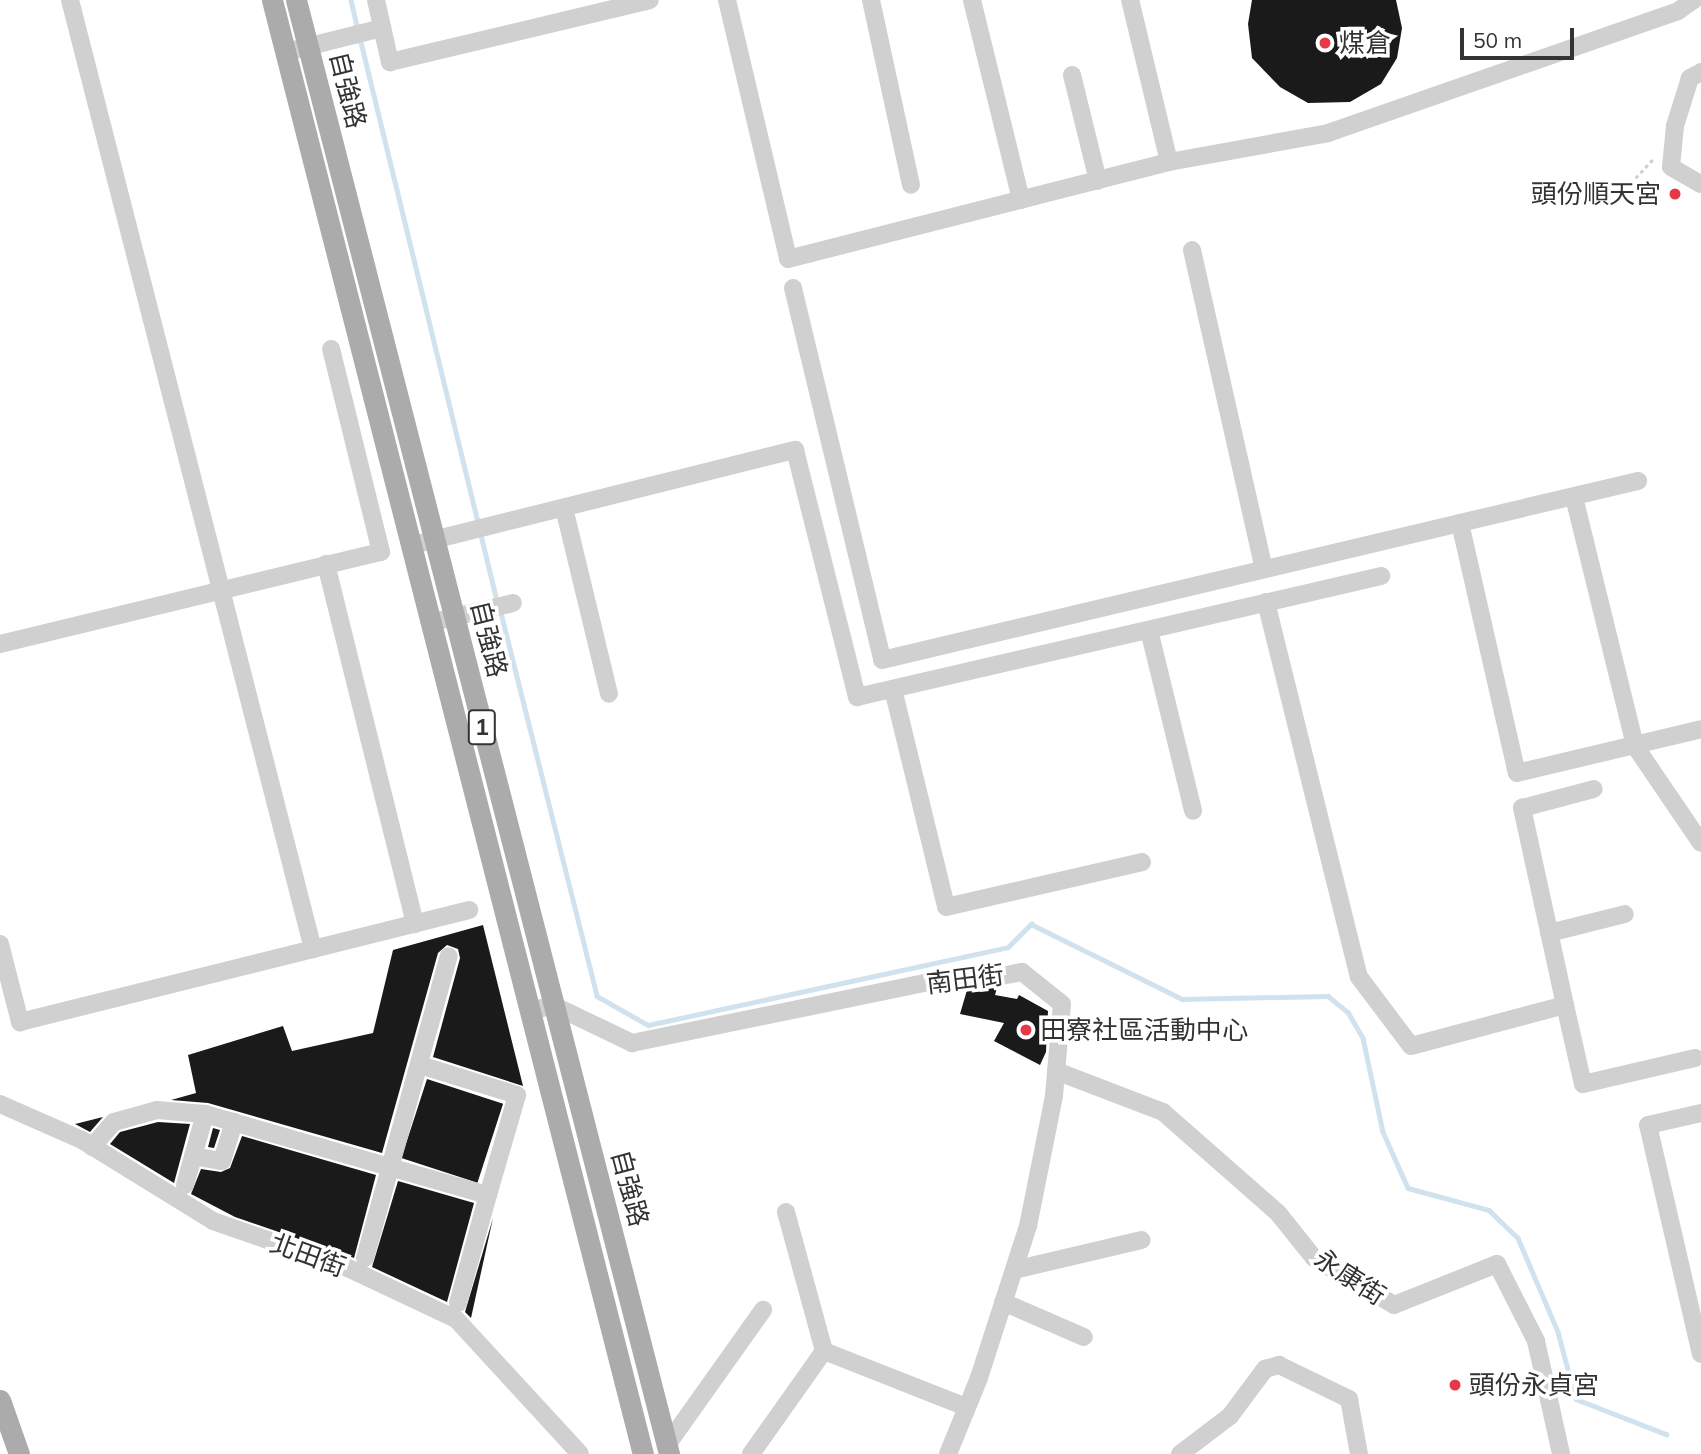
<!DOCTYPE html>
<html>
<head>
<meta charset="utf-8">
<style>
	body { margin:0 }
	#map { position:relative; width:1701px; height:1454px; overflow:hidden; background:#fff; font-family:Mulish,"Noto Sans TC",sans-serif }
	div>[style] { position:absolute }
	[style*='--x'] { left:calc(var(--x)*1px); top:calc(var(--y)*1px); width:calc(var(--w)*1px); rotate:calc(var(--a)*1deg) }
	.stream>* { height:4.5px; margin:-2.25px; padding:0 2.25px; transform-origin:2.25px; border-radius:2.25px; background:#cfe2ee }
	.building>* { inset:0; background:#1a1a1a; transform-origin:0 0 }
	.path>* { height:2.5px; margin-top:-1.25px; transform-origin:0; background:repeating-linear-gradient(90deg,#cdcdcd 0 3.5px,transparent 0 7px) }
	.minor>* { height:18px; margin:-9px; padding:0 9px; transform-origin:9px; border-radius:9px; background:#d0d0d0 }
	.major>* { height:21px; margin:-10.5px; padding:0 10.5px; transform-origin:10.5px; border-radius:10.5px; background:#ababab }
	.dots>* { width:19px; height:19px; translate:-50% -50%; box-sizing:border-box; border:4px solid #fff; border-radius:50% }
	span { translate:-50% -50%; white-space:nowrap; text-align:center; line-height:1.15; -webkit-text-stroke:7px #fff; paint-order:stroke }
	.shield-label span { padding:2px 5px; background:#fff; border:2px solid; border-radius:5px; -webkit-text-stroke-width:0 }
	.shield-label { font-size:24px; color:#333; font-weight:700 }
	.poi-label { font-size:26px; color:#333 }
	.left { translate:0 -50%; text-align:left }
	.right { translate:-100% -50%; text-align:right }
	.street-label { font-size:26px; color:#333 }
	.scale { position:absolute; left:1460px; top:28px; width:114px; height:32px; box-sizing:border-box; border:4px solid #333; border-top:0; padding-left:9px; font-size:21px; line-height:24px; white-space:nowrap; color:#333; -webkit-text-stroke:5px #fff; paint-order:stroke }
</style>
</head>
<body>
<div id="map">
	<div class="stream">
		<div style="--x:351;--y:0;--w:31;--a:77"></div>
		<div style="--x:360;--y:38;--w:499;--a:76.3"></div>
		<div style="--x:480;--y:531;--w:72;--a:76.3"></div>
		<div style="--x:500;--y:609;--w:399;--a:75.9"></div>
		<div style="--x:597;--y:996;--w:59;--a:29.6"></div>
		<div style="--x:648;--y:1025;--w:368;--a:-12.2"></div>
		<div style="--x:1008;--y:947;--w:33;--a:-45"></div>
		<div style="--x:1031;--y:924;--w:169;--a:26.4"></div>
		<div style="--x:1182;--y:999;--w:146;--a:-1.2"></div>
		<div style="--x:1328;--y:996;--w:26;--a:39"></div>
		<div style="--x:1348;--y:1012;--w:30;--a:60"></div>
		<div style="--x:1363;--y:1038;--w:96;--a:78"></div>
		<div style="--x:1383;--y:1132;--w:61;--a:65.9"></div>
		<div style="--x:1408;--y:1188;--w:84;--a:15.2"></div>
		<div style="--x:1489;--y:1210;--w:40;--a:44"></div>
		<div style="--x:1518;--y:1238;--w:102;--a:66.9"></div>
		<div style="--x:1558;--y:1332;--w:69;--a:75"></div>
		<div style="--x:1576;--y:1399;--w:97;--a:21.3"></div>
	</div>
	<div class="building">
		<div style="clip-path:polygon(1252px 0,1396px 0,1402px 28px,1397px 58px,1381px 84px,1350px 102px,1308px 103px,1280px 87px,1252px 58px,1248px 24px)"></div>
		<div style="clip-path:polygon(483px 925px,523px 1086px,433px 1057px,460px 958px,458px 949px,447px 945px,438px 953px,382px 1153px,208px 1103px,171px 1100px,196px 1093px,188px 1055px,283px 1026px,292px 1051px,373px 1033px,393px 950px)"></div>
		<div style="clip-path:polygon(997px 988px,995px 995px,1017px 999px,1019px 995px,1048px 1011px,1046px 1052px,1040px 1065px,994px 1041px,1004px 1023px,960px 1014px,967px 990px)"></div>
		<div style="left:427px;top:1079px;width:80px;height:83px;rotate:18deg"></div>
		<div style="clip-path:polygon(103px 1117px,90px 1132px,75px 1124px)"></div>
		<div style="clip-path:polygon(158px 1122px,190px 1124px,174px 1183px,110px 1144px,120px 1132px)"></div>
		<div style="clip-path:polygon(213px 1128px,220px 1130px,214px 1148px,208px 1147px)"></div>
		<div style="clip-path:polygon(242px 1136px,376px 1175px,354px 1258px,235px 1217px,191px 1194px,201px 1169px,221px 1172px,230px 1168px)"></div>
		<div style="clip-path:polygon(398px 1181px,474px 1203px,447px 1302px,372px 1267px)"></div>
		<div style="clip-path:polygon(493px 1218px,471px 1318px,465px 1312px)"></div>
	</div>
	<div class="path">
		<div style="--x:1576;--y:194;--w:50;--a:-6.8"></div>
		<div style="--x:1626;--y:188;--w:42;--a:-46.9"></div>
	</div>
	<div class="minor">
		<div style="--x:70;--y:0;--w:980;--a:75.64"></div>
		<div style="--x:376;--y:0;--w:64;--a:77.3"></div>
		<div style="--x:390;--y:62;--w:267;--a:-13.4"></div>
		<div style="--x:727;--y:0;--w:266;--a:76.7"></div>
		<div style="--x:788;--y:259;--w:393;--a:-14.3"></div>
		<div style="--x:1169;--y:162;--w:167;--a:-103.5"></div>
		<div style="--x:871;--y:0;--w:189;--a:77.8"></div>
		<div style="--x:972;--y:0;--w:206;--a:76.2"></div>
		<div style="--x:286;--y:52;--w:99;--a:-14"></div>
		<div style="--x:1701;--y:72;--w:13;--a:151"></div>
		<div style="--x:1690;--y:78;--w:50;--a:107.4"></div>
		<div style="--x:1675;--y:126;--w:41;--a:95.6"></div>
		<div style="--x:1671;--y:167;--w:34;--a:30"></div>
		<div style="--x:1072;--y:75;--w:109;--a:76.2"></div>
		<div style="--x:1169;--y:162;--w:162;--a:-10.3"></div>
		<div style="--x:1328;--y:133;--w:371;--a:-19.2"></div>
		<div style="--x:1678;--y:11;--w:19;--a:-35"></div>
		<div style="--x:1192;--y:250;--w:327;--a:77.3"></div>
		<div style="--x:793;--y:288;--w:382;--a:76.5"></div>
		<div style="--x:882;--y:660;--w:594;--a:-13.33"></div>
		<div style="--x:1460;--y:523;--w:256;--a:77.2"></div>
		<div style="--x:1517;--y:773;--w:189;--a:-13.4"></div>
		<div style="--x:1574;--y:497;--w:256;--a:76.2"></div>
		<div style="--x:1635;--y:746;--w:117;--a:55.8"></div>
		<div style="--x:564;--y:508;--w:191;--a:76.4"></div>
		<div style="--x:1460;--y:523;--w:183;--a:-13.3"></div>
		<div style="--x:413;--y:545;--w:394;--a:-14"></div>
		<div style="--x:795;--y:450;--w:255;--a:75.9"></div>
		<div style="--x:857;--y:697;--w:538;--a:-13"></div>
		<div style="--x:326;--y:564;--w:371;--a:76.1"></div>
		<div style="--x:1266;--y:602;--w:386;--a:76.1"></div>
		<div style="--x:1359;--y:977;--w:86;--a:53"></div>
		<div style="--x:1411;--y:1046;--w:159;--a:-14.9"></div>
		<div style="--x:1565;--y:1005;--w:81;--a:77.2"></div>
		<div style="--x:1583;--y:1084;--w:115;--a:-13.1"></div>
		<div style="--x:433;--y:622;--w:82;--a:-13.4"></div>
		<div style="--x:1149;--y:630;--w:186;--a:76.3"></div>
		<div style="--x:0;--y:644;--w:392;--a:-13.6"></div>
		<div style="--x:381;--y:552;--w:209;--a:-103.8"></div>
		<div style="--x:893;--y:689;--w:224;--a:76.3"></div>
		<div style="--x:946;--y:907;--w:201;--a:-12.9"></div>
		<div style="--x:1549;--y:933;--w:78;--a:-14"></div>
		<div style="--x:0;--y:944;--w:81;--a:75.6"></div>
		<div style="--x:20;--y:1022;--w:463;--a:-14"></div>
		<div style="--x:1565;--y:1005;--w:202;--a:-102.3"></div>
		<div style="--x:1522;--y:808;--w:74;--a:-14.8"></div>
		<div style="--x:531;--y:1011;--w:23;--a:-15"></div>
		<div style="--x:553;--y:1005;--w:88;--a:25.7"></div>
		<div style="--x:632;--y:1043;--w:318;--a:-11.6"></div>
		<div style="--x:944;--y:979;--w:42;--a:0"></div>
		<div style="--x:986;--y:979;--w:37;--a:-11"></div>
		<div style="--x:1022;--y:972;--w:51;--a:38.7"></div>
		<div style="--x:1062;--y:1004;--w:92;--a:95"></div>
		<div style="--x:1054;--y:1096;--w:133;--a:101.3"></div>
		<div style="--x:1028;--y:1226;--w:160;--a:107.9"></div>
		<div style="--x:979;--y:1378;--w:82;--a:112.2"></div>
		<div style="--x:1056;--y:1071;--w:115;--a:21"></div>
		<div style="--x:1163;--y:1112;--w:153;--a:41.3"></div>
		<div style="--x:1278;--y:1213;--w:58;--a:51.3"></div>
		<div style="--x:1314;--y:1258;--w:93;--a:30.4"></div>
		<div style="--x:1394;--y:1305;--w:111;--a:-21.7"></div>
		<div style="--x:1497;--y:1264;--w:86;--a:63.1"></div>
		<div style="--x:1536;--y:1341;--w:116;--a:77.5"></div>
		<div style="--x:0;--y:1104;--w:90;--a:23.7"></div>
		<div style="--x:82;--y:1140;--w:154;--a:31.7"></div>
		<div style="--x:213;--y:1221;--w:143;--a:19.2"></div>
		<div style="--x:348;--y:1268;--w:119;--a:25.3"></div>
		<div style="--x:456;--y:1319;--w:183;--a:47.4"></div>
		<div style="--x:1701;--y:1113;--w:54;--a:167.2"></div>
		<div style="--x:1648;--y:1125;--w:235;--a:77"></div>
		<div style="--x:92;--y:1147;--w:33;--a:-49"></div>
		<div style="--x:114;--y:1122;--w:45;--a:-15.6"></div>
		<div style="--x:157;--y:1110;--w:48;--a:4.8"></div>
		<div style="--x:205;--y:1114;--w:294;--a:16"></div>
		<div style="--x:488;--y:1195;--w:104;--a:-73.8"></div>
		<div style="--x:517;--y:1095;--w:102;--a:-162.8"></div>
		<div style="--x:193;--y:1156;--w:29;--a:10"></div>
		<div style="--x:222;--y:1161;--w:41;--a:-72.9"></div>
		<div style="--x:185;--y:1185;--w:74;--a:-74.3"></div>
		<div style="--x:786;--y:1212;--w:144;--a:74.7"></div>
		<div style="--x:365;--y:1258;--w:313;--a:-74.5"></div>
		<div style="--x:1014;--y:1270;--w:131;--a:-13.2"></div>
		<div style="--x:1003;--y:1302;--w:88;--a:23.4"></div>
		<div style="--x:458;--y:1303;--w:112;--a:-74.5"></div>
		<div style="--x:824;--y:1351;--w:153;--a:21.5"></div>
		<div style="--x:667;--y:1445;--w:166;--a:-54.6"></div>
		<div style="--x:751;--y:1454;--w:126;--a:-54.7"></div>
		<div style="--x:1180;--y:1454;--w:63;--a:-37.2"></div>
		<div style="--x:1230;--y:1416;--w:59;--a:-53.3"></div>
		<div style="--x:1265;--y:1369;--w:15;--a:-16"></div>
		<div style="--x:1279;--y:1365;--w:78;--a:25.9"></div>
		<div style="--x:1349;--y:1399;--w:56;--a:79.7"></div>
	</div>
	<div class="major">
		<div style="--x:272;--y:0;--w:1501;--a:75.69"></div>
		<div style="--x:296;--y:0;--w:1501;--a:75.61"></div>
		<div style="--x:0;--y:1400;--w:57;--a:70.6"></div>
	</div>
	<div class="dots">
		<div style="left:1325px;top:43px;background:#e63946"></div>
		<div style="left:1675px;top:194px;background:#e63946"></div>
		<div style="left:1026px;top:1030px;background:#e63946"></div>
		<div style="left:1455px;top:1385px;background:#e63946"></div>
	</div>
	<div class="shield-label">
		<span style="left:482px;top:727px">1</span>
	</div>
	<div class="poi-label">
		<span class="left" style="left:1339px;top:43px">煤倉</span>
		<span class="right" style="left:1661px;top:194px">頭份順天宮</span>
		<span class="left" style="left:1040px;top:1030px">田寮社區活動中心</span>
		<span class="left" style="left:1469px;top:1385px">頭份永貞宮</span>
	</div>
	<div class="street-label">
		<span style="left:348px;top:90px;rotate:76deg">自強路</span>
		<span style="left:489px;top:639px;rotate:76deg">自強路</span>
		<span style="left:965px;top:979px;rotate:-7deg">南田街</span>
		<span style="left:630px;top:1188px;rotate:75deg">自強路</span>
		<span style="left:308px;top:1255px;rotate:20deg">北田街</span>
		<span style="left:1350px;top:1277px;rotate:33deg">永康街</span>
	</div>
	<div class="scale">50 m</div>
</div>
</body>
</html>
